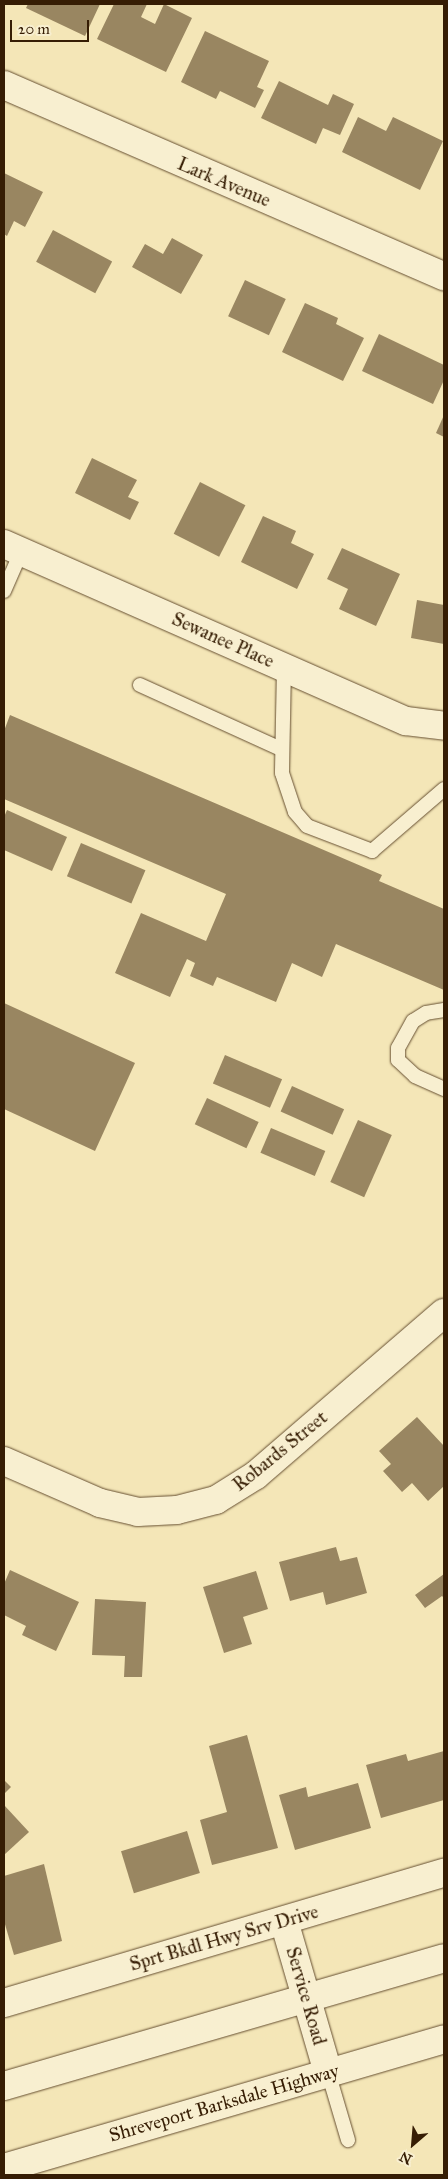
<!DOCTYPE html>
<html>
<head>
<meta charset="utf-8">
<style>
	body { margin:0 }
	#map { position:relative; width:448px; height:2179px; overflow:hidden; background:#f4e6b7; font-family:"IM FELL Great Primer",serif }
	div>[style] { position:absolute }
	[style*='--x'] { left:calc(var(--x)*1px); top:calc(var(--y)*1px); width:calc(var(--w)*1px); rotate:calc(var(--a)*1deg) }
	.building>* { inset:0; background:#998661; transform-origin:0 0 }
	.roads { filter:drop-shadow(0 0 1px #664f31) drop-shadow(0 0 1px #664f31) }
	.service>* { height:14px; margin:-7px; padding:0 7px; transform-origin:7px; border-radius:7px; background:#f8efd0 }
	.minor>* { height:28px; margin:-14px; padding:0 14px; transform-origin:14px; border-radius:14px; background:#f8efd0 }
	.secondary>* { height:28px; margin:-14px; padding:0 14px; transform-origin:14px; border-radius:14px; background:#f8efd0 }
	span { translate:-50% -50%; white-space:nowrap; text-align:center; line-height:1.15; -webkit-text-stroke:4px #f8efd0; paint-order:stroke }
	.street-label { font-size:19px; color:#361d04 }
	.frame { position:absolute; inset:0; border:5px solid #361d04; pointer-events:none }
	.north { position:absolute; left:388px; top:2119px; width:50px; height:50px; -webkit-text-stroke:4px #f8efd0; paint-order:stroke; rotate:207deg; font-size:14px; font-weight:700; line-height:20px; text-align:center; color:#361d04 }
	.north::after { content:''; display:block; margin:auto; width:18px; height:22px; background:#361d04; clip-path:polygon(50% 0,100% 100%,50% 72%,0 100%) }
	.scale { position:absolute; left:10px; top:20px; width:79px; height:22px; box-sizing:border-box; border:2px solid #361d04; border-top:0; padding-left:6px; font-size:15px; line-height:18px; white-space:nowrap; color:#361d04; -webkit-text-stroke:4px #f8efd0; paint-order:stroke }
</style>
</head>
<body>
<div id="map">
	<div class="building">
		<div style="clip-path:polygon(28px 4px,100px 4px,85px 36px,26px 8px)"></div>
		<div style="clip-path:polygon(114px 4px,147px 4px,141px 17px,155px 24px,164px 4px,192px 18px,166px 72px,97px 39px)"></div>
		<div style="clip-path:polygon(205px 31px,269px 61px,257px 87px,264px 90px,255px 108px,220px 91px,216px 99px,181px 82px)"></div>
		<div style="clip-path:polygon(279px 81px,328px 105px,333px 94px,354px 104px,340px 135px,323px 128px,316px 144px,261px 118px)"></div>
		<div style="clip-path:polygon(358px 117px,386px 131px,393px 117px,443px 141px,420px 190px,342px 152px)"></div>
		<div style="clip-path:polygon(4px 173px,43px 192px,25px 227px,14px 221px,7px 236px,4px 234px)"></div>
		<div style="left:53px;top:230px;width:67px;height:36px;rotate:28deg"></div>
		<div style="clip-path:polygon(172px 238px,203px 255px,181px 294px,132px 267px,145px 244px,163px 254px)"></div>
		<div style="left:245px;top:280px;width:45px;height:40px;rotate:25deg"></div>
		<div style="clip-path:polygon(305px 303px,338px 318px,336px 324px,364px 338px,343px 381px,282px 352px)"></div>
		<div style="clip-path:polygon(379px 334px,444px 365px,444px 380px,433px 404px,362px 371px)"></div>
		<div style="clip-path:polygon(444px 415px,444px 437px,436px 433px)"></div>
		<div style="clip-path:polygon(92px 458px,137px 480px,128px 497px,139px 502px,130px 520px,75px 493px)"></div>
		<div style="left:200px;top:482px;width:51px;height:58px;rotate:27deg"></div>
		<div style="clip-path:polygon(263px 516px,296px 531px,291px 543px,314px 554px,297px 589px,241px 562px)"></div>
		<div style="clip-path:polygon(342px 548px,400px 574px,376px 626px,339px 609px,348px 589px,327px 579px)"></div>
		<div style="clip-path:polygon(417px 600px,444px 605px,444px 644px,411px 638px)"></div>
		<div style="clip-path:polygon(10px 715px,382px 875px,379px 881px,444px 909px,444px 990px,336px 944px,322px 977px,292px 963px,276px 1002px,217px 977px,213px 986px,190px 976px,195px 963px,187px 959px,170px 997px,115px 973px,141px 913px,206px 941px,226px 894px,4px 799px,4px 731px)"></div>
		<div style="clip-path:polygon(7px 810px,67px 837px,52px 871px,4px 850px,4px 817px)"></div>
		<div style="left:81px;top:843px;width:70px;height:36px;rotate:23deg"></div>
		<div style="clip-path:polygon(4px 1003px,135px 1063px,95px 1151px,4px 1109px)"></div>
		<div style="left:225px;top:1055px;width:62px;height:31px;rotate:23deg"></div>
		<div style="left:292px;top:1086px;width:57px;height:28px;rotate:24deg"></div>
		<div style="left:207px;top:1098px;width:57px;height:29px;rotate:25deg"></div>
		<div style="left:358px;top:1120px;width:37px;height:68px;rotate:24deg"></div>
		<div style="left:271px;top:1128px;width:59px;height:27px;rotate:23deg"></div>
		<div style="clip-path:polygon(417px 1417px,444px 1446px,444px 1486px,428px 1501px,412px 1483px,402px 1492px,383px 1471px,391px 1464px,379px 1451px)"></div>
		<div style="clip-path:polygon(336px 1547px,340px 1561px,357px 1557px,367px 1593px,326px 1605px,323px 1592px,290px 1601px,279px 1562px)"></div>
		<div style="clip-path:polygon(10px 1570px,79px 1602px,56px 1651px,22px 1635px,26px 1626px,4px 1615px,4px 1584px)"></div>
		<div style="clip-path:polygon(256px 1571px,268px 1609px,243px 1617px,252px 1644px,224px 1653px,203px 1587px)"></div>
		<div style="clip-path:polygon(444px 1574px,444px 1598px,442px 1596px,425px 1608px,415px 1595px)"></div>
		<div style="clip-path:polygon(95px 1599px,146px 1602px,142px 1677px,124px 1677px,125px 1656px,92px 1655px)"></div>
		<div style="clip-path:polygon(247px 1735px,278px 1848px,212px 1865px,200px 1820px,227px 1812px,209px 1746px)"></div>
		<div style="clip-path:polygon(444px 1751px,444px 1800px,381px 1818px,366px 1765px,406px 1754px,408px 1761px)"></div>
		<div style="clip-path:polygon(4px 1780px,11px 1787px,4px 1794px)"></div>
		<div style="clip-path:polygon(358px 1783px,371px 1828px,295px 1850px,279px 1795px,306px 1787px,308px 1797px)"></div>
		<div style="clip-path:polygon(4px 1805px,29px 1832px,4px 1855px)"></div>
		<div style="left:187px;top:1831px;width:44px;height:69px;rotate:73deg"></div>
		<div style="clip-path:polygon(44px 1864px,62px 1941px,14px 1955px,4px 1921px,4px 1876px)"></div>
	</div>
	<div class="roads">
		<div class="service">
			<div style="--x:4;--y:591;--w:43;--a:-66.4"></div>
			<div style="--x:284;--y:667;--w:106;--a:91.1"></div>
			<div style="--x:282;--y:773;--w:41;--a:71.6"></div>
			<div style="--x:295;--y:812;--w:18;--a:49"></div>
			<div style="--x:307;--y:826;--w:70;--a:21"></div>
			<div style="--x:372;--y:851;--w:95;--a:-40.7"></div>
			<div style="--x:140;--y:685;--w:155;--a:24.4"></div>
			<div style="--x:444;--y:1010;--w:18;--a:171"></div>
			<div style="--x:426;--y:1013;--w:15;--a:148"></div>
			<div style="--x:413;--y:1021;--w:31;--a:119"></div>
			<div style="--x:398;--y:1048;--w:12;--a:90"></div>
			<div style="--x:398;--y:1060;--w:23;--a:43"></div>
			<div style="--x:415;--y:1076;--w:32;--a:24"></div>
			<div style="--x:328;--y:2072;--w:71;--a:73.6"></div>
		</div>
		<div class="minor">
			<div style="--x:4;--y:85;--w:480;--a:23.5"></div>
			<div style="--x:4;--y:544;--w:439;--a:23.8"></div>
			<div style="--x:406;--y:721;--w:38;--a:7"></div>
			<div style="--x:4;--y:1461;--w:105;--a:23.6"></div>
			<div style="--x:100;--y:1503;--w:39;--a:13"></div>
			<div style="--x:138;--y:1512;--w:39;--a:-3"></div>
			<div style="--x:177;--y:1510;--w:40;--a:-14.4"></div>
			<div style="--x:216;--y:1500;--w:47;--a:-32"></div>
			<div style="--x:256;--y:1475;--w:248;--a:-40.8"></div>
			<div style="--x:284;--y:1921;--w:157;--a:73.8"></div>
			<div style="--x:4;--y:2003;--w:459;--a:-16.5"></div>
		</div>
		<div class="secondary">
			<div style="--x:4;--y:2086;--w:458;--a:-16.2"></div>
			<div style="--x:4;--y:2168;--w:459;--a:-16.3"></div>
		</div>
	</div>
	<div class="street-label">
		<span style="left:224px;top:182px;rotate:23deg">Lark Avenue</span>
		<span style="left:223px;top:640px;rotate:24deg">Sewanee Place</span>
		<span style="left:280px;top:1451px;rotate:-39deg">Robards Street</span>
		<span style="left:224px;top:1938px;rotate:-16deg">Sprt Bkdl Hwy Srv Drive</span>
		<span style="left:306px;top:1996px;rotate:74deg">Service Road</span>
		<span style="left:224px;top:2103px;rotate:-16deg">Shreveport Barksdale Highway</span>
	</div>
	<div class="frame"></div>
	<div class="north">N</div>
	<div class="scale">20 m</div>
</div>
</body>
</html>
